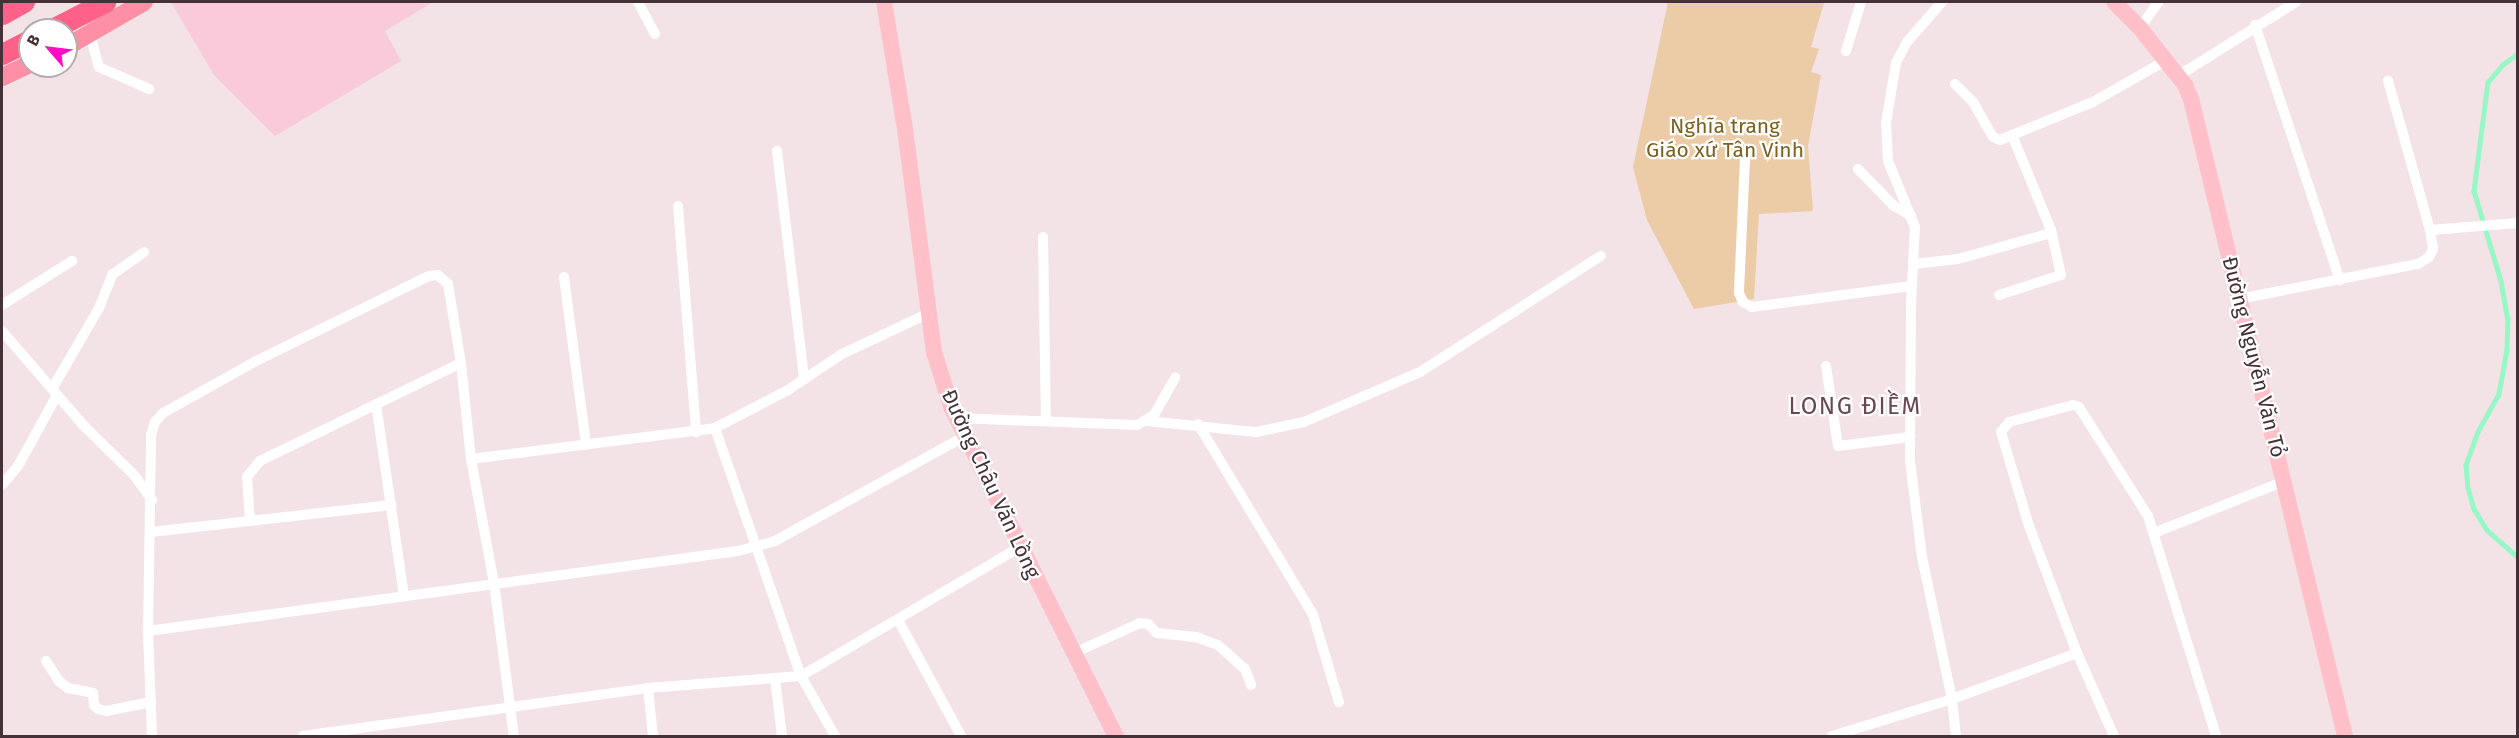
<!DOCTYPE html>
<html>
<head>
<meta charset="utf-8">
<style>
	body { margin:0 }
	#map { position:relative; width:2519px; height:738px; overflow:hidden; background:#f3e2e6; font-family:"Fira Sans",sans-serif }
	div>[style] { position:absolute }
	[style*='--x'] { left:calc(var(--x)*1px); top:calc(var(--y)*1px); width:calc(var(--w)*1px); rotate:calc(var(--a)*1deg) }
	.commercial>* { inset:0; background:#f8cada }
	.green>* { inset:0; background:#eccca6 }
	.stream>* { height:4.5px; margin:-2.25px; padding:0 2.25px; transform-origin:2.25px; border-radius:2.25px; background:#97f7c7 }
	.street>* { height:10px; margin:-5px; padding:0 5px; transform-origin:5px; border-radius:5px; background:#fff }
	.secondary>* { height:16px; margin:-8px; padding:0 8px; transform-origin:8px; border-radius:8px; background:#ffc0ca }
	.primary>* { height:18px; margin:-9px; padding:0 9px; transform-origin:9px; border-radius:9px; background:#ff8fa5 }
	.highway>* { height:21px; margin:-10.5px; padding:0 10.5px; transform-origin:10.5px; border-radius:10.5px; background:#ff6188 }
	span { translate:-50% -50%; white-space:nowrap; text-align:center; line-height:1.15; -webkit-text-stroke:4.5px #fff; paint-order:stroke }
	.park-label { font-size:21px; color:#7c6220 }
	.street-label { font-size:21px; color:#453238 }
	.quarter-label { font-size:24px; color:#694853; letter-spacing:1.5px }
	.frame { position:absolute; inset:0; border:3px solid #453238; pointer-events:none }
	.north { position:absolute; left:18px; top:18px; width:60px; height:60px; box-sizing:border-box; background:#fff; border:2px solid #b5adaf; border-radius:50%; rotate:298deg; font-size:16px; font-weight:700; line-height:24px; text-align:center; color:#453238 }
	.north::after { content:''; display:block; margin:auto; width:21px; height:27px; background:#ff0dc5; clip-path:polygon(50% 0,100% 100%,50% 72%,0 100%) }
</style>
</head>
<body>
<div id="map">
	<div class="commercial">
		<div style="clip-path:polygon(171px 2px,433px 2px,385px 31px,401px 61px,275px 136px,214px 75px)"></div>
	</div>
	<div class="green">
		<div style="clip-path:polygon(1668px 2px,1824px 3px,1811px 47px,1819px 49px,1811px 72px,1821px 75px,1808px 146px,1813px 211px,1759px 214px,1754px 299px,1694px 309px,1647px 220px,1633px 167px)"></div>
	</div>
	<div class="stream">
		<div style="--x:2518;--y:54;--w:19;--a:144"></div>
		<div style="--x:2503;--y:65;--w:23;--a:131"></div>
		<div style="--x:2488;--y:82;--w:110;--a:97.3"></div>
		<div style="--x:2474;--y:191;--w:94;--a:73.3"></div>
		<div style="--x:2501;--y:281;--w:39;--a:80"></div>
		<div style="--x:2508;--y:319;--w:31;--a:92"></div>
		<div style="--x:2507;--y:350;--w:45;--a:100.3"></div>
		<div style="--x:2499;--y:394;--w:43;--a:118.9"></div>
		<div style="--x:2478;--y:432;--w:35;--a:110"></div>
		<div style="--x:2466;--y:465;--w:23;--a:85"></div>
		<div style="--x:2468;--y:488;--w:22;--a:74"></div>
		<div style="--x:2474;--y:509;--w:26;--a:58"></div>
		<div style="--x:2488;--y:531;--w:40;--a:41"></div>
	</div>
	<div class="street">
		<div style="--x:638;--y:2;--w:36;--a:62"></div>
		<div style="--x:1942;--y:2;--w:53;--a:131.2"></div>
		<div style="--x:1907;--y:42;--w:24;--a:118"></div>
		<div style="--x:1896;--y:63;--w:61;--a:99.5"></div>
		<div style="--x:1886;--y:123;--w:38;--a:87"></div>
		<div style="--x:1888;--y:161;--w:71;--a:67.8"></div>
		<div style="--x:1915;--y:227;--w:76;--a:93"></div>
		<div style="--x:1911;--y:303;--w:158;--a:90.4"></div>
		<div style="--x:1910;--y:461;--w:97;--a:82.9"></div>
		<div style="--x:1922;--y:557;--w:145;--a:78.1"></div>
		<div style="--x:1952;--y:699;--w:37;--a:84"></div>
		<div style="--x:2255;--y:25;--w:269;--a:71.6"></div>
		<div style="--x:2140;--y:28;--w:32;--a:-55"></div>
		<div style="--x:90;--y:34;--w:34;--a:75"></div>
		<div style="--x:99;--y:67;--w:55;--a:23.7"></div>
		<div style="--x:1846;--y:51;--w:51;--a:-73"></div>
		<div style="--x:2178;--y:76;--w:139;--a:-32.1"></div>
		<div style="--x:1955;--y:84;--w:25;--a:45"></div>
		<div style="--x:1973;--y:102;--w:40;--a:60.3"></div>
		<div style="--x:1993;--y:137;--w:8;--a:23"></div>
		<div style="--x:2000;--y:140;--w:100;--a:-22.2"></div>
		<div style="--x:2093;--y:102;--w:83;--a:-29.7"></div>
		<div style="--x:777;--y:151;--w:230;--a:83.2"></div>
		<div style="--x:1745;--y:159;--w:134;--a:92.6"></div>
		<div style="--x:1739;--y:293;--w:10;--a:66"></div>
		<div style="--x:1743;--y:302;--w:10;--a:29"></div>
		<div style="--x:1752;--y:307;--w:161;--a:-7.5"></div>
		<div style="--x:1858;--y:169;--w:52;--a:45.8"></div>
		<div style="--x:1894;--y:206;--w:20;--a:30"></div>
		<div style="--x:678;--y:206;--w:227;--a:85.4"></div>
		<div style="--x:2430;--y:230;--w:88;--a:-4.5"></div>
		<div style="--x:1043;--y:237;--w:182;--a:89.1"></div>
		<div style="--x:1913;--y:264;--w:45;--a:-6.3"></div>
		<div style="--x:1958;--y:259;--w:97;--a:-15.6"></div>
		<div style="--x:564;--y:277;--w:169;--a:82.5"></div>
		<div style="--x:1999;--y:295;--w:65;--a:-17.9"></div>
		<div style="--x:2061;--y:275;--w:46;--a:-102.5"></div>
		<div style="--x:2051;--y:230;--w:103;--a:-112.3"></div>
		<div style="--x:2239;--y:299;--w:182;--a:-11.1"></div>
		<div style="--x:2418;--y:264;--w:13;--a:-32"></div>
		<div style="--x:2429;--y:257;--w:9;--a:-63"></div>
		<div style="--x:2433;--y:249;--w:19;--a:-99"></div>
		<div style="--x:2430;--y:230;--w:155;--a:-105.7"></div>
		<div style="--x:2;--y:305;--w:83;--a:-32.2"></div>
		<div style="--x:2;--y:331;--w:124;--a:49.2"></div>
		<div style="--x:83;--y:425;--w:71;--a:44.4"></div>
		<div style="--x:134;--y:475;--w:31;--a:54"></div>
		<div style="--x:1826;--y:366;--w:81;--a:81.5"></div>
		<div style="--x:1838;--y:446;--w:73;--a:-7.1"></div>
		<div style="--x:52;--y:389;--w:94;--a:-59.9"></div>
		<div style="--x:99;--y:308;--w:37;--a:-68"></div>
		<div style="--x:113;--y:274;--w:38;--a:-35"></div>
		<div style="--x:376;--y:404;--w:193;--a:81.7"></div>
		<div style="--x:956;--y:418;--w:181;--a:2.2"></div>
		<div style="--x:1137;--y:425;--w:20;--a:-30"></div>
		<div style="--x:1154;--y:415;--w:43;--a:-60.4"></div>
		<div style="--x:1147;--y:421;--w:110;--a:5.8"></div>
		<div style="--x:1256;--y:432;--w:49;--a:-11.8"></div>
		<div style="--x:1304;--y:422;--w:126;--a:-23.3"></div>
		<div style="--x:1420;--y:372;--w:215;--a:-32.7"></div>
		<div style="--x:1198;--y:424;--w:223;--a:58.9"></div>
		<div style="--x:1313;--y:615;--w:91;--a:73.4"></div>
		<div style="--x:715;--y:428;--w:262;--a:70.9"></div>
		<div style="--x:801;--y:676;--w:69;--a:60.5"></div>
		<div style="--x:471;--y:459;--w:246;--a:-7.2"></div>
		<div style="--x:715;--y:428;--w:82;--a:-27.5"></div>
		<div style="--x:788;--y:390;--w:65;--a:-33.7"></div>
		<div style="--x:842;--y:354;--w:96;--a:-25.2"></div>
		<div style="--x:2;--y:485;--w:25;--a:-50"></div>
		<div style="--x:18;--y:466;--w:81;--a:-61.2"></div>
		<div style="--x:250;--y:521;--w:44;--a:-93.9"></div>
		<div style="--x:247;--y:477;--w:21;--a:-51"></div>
		<div style="--x:260;--y:461;--w:224;--a:-26"></div>
		<div style="--x:151;--y:532;--w:242;--a:-6.4"></div>
		<div style="--x:2154;--y:533;--w:141;--a:-21.7"></div>
		<div style="--x:898;--y:620;--w:132;--a:61.5"></div>
		<div style="--x:148;--y:631;--w:595;--a:-7.72"></div>
		<div style="--x:738;--y:551;--w:38;--a:-15"></div>
		<div style="--x:775;--y:541;--w:217;--a:-28.9"></div>
		<div style="--x:1074;--y:653;--w:72;--a:-24.4"></div>
		<div style="--x:1140;--y:623;--w:8;--a:7"></div>
		<div style="--x:1148;--y:624;--w:13;--a:45"></div>
		<div style="--x:1157;--y:633;--w:39;--a:6"></div>
		<div style="--x:1196;--y:637;--w:23;--a:20"></div>
		<div style="--x:1218;--y:645;--w:36;--a:42"></div>
		<div style="--x:1245;--y:669;--w:17;--a:69"></div>
		<div style="--x:46;--y:661;--w:24;--a:57"></div>
		<div style="--x:59;--y:681;--w:11;--a:38"></div>
		<div style="--x:68;--y:688;--w:25;--a:11"></div>
		<div style="--x:93;--y:693;--w:12;--a:85"></div>
		<div style="--x:94;--y:705;--w:6;--a:45"></div>
		<div style="--x:98;--y:709;--w:8;--a:14"></div>
		<div style="--x:106;--y:711;--w:46;--a:-11.3"></div>
		<div style="--x:775;--y:679;--w:57;--a:83"></div>
		<div style="--x:648;--y:688;--w:48;--a:84.1"></div>
		<div style="--x:152;--y:736;--w:105;--a:-92.2"></div>
		<div style="--x:148;--y:631;--w:196;--a:-89.1"></div>
		<div style="--x:151;--y:435;--w:14;--a:-73"></div>
		<div style="--x:155;--y:422;--w:12;--a:-48"></div>
		<div style="--x:163;--y:413;--w:107;--a:-29.2"></div>
		<div style="--x:256;--y:361;--w:193;--a:-26.2"></div>
		<div style="--x:429;--y:276;--w:9;--a:-6"></div>
		<div style="--x:438;--y:275;--w:13;--a:42"></div>
		<div style="--x:448;--y:284;--w:80;--a:80.7"></div>
		<div style="--x:461;--y:363;--w:97;--a:84.1"></div>
		<div style="--x:471;--y:459;--w:126;--a:79.5"></div>
		<div style="--x:494;--y:583;--w:154;--a:82.6"></div>
		<div style="--x:303;--y:736;--w:348;--a:-7.9"></div>
		<div style="--x:648;--y:688;--w:153;--a:-4.5"></div>
		<div style="--x:801;--y:676;--w:254;--a:-30.5"></div>
		<div style="--x:1832;--y:736;--w:126;--a:-17.1"></div>
		<div style="--x:1952;--y:699;--w:133;--a:-20.2"></div>
		<div style="--x:2114;--y:736;--w:91;--a:-114"></div>
		<div style="--x:2077;--y:653;--w:136;--a:-110.7"></div>
		<div style="--x:2029;--y:526;--w:98;--a:-106.6"></div>
		<div style="--x:2001;--y:432;--w:13;--a:-51"></div>
		<div style="--x:2009;--y:422;--w:66;--a:-14.9"></div>
		<div style="--x:2073;--y:405;--w:6;--a:18"></div>
		<div style="--x:2079;--y:407;--w:129;--a:57.7"></div>
		<div style="--x:2148;--y:516;--w:230;--a:72.8"></div>
	</div>
	<div class="secondary">
		<div style="--x:884;--y:2;--w:129;--a:80.6"></div>
		<div style="--x:905;--y:129;--w:225;--a:82.6"></div>
		<div style="--x:934;--y:352;--w:60;--a:72.5"></div>
		<div style="--x:952;--y:409;--w:366;--a:63.4"></div>
		<div style="--x:2114;--y:2;--w:37;--a:45"></div>
		<div style="--x:2140;--y:28;--w:73;--a:51.7"></div>
		<div style="--x:2185;--y:85;--w:15;--a:67"></div>
		<div style="--x:2191;--y:99;--w:655;--a:76.41"></div>
	</div>
	<div class="primary">
		<div style="--x:66;--y:47;--w:90;--a:-30"></div>
		<div style="--x:2;--y:77;--w:31;--a:-25"></div>
	</div>
	<div class="highway">
		<div style="--x:2;--y:14;--w:25;--a:-29"></div>
		<div style="--x:50;--y:30;--w:62;--a:-27"></div>
		<div style="--x:2;--y:54;--w:31;--a:-27"></div>
	</div>
	<div class="park-label">
		<span style="left:1725px;top:138px">Nghĩa trang<br>Giáo xứ Tân Vinh</span>
	</div>
	<div class="street-label">
		<span style="left:2254px;top:357px;rotate:76deg">Đường Nguyễn Văn Tỏ</span>
		<span style="left:991px;top:484px;rotate:65deg">Đường Châu Văn Lồng</span>
	</div>
	<div class="quarter-label">
		<span style="left:1855px;top:407px">LONG ĐIỀM</span>
	</div>
	<div class="frame"></div>
	<div class="north">B</div>
</div>
</body>
</html>
